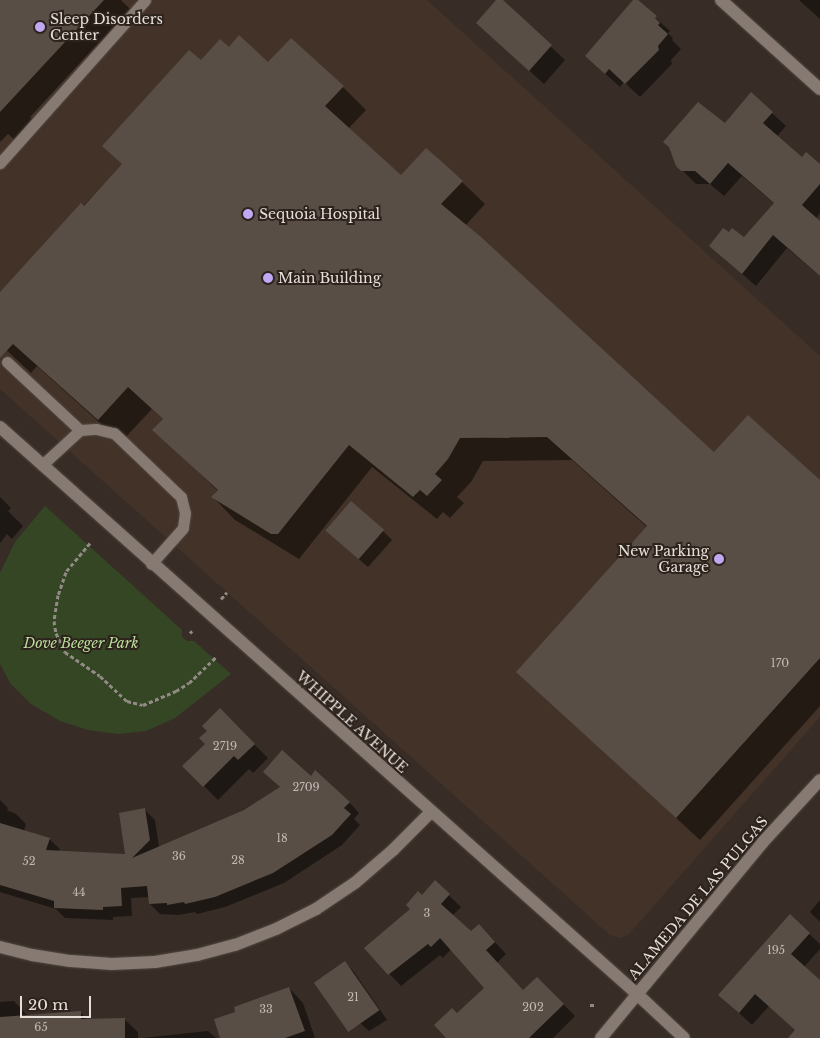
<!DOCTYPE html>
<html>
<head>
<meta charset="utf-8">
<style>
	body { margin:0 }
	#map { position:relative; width:820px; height:1038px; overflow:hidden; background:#372d26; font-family:"Libre Baskerville",serif }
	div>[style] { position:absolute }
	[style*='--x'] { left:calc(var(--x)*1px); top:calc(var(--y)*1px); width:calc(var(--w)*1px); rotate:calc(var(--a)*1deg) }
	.built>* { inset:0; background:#423227 }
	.green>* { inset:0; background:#344624 }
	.shadow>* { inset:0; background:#0007 }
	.building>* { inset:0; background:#594e46; transform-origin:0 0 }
	.path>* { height:3px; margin-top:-1.5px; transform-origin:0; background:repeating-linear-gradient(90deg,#928a84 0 4px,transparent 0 6.5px) }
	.roads { filter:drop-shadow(0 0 1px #524943) drop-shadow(0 0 1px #524943) }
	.service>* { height:11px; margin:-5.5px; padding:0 5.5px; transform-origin:5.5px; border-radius:5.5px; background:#867a72 }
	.minor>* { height:12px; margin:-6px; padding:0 6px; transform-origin:6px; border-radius:6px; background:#867a72 }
	.secondary>* { height:12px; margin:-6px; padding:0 6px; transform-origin:6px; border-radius:6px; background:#867a72 }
	.dots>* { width:14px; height:14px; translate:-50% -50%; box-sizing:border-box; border:2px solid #2d231c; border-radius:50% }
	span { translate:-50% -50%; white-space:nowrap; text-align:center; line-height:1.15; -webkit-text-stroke:4px #2d231c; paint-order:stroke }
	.number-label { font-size:11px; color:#c2bab4 }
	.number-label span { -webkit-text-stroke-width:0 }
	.poi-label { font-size:14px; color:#e5ded9 }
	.left { translate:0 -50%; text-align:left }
	.right { translate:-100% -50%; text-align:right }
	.park-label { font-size:14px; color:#b9de9b; font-style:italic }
	.street-label { font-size:14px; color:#e5ded9 }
	.scale { position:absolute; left:20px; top:996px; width:71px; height:22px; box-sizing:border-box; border:2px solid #e5ded9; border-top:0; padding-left:6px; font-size:15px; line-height:18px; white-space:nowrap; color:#e5ded9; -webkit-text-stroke:4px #2d231c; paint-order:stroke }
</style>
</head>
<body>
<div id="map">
	<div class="built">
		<div style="clip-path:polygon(0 0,427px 0,820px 356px,820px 717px,629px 934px,620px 938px,610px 935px,0 389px)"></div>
	</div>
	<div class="green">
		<div style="clip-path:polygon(45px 506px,182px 630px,182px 637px,187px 641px,194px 641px,231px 674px,175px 718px,146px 731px,118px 734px,88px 730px,60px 721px,31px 704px,10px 683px,0 664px,0 573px,15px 542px)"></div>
	</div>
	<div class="shadow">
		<div style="clip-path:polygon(0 0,121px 0,130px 9px,30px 117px,32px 119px,14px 139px,8px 134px,0 142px)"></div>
		<div style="clip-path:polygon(498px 0,501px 0,565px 60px,544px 84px,477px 23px)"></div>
		<div style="clip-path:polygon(635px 0,670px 31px,668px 33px,673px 38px,672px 40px,681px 49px,671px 60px,672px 64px,640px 97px,624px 82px,620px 87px,601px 70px)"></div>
		<div style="clip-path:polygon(799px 0,820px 0,820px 19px)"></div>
		<div style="clip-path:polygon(229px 49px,343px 87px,366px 110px,348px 129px,401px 177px,462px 182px,485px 204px,465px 226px,715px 453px,820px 482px,820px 706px,700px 840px,518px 672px,648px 528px,572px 460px,483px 461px,471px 482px,457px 497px,464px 503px,450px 518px,443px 512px,437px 519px,372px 467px,299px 559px,235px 520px,213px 497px,218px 491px,154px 430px,164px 420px,152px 409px,121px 442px,37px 366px,31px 373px,0 344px,0 294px,123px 164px,201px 62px)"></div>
		<div style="clip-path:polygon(772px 113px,786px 126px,777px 136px,802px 158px,820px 165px,820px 213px,816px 218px,820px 222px,820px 276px,787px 248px,756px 286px,710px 246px,745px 239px,775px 204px,742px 176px,724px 196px,710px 184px,696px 184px,677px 165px,725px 125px)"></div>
		<div style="clip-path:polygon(0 497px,11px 508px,8px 511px,23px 526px,12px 539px,7px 534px,0 543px)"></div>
		<div style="clip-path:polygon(383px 531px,392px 540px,368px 567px,336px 539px)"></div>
		<div style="clip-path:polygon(220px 710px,268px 758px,253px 773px,249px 769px,218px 800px,184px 766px,206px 744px,208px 731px)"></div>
		<div style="clip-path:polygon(264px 772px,311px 777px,349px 802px,359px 813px,354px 819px,360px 825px,342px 845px,284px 883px,225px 907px,197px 914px,195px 912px,179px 915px,160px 914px,150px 904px,149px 897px,131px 898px,132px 916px,113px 917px,113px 920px,65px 918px,56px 909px,0 892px,0 800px,8px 808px,7px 810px,16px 814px,26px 824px,24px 831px,49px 839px,60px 849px,59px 852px,127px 855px,145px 810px,155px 820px,159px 847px,245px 811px,281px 788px)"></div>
		<div style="clip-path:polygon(435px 882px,461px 907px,452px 916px,471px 933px,479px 925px,506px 954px,497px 963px,524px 992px,537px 978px,575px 1016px,553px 1038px,448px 1038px,457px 1015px,485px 988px,451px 949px,443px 958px,440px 955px,401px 986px,365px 948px,412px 909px)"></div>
		<div style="clip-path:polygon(820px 900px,820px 922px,810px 912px)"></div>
		<div style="clip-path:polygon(790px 916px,820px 944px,820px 949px,804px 967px,820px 982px,820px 1038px,790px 1038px,796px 1030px,769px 1006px,752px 1025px,720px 995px)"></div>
		<div style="clip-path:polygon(345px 963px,354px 972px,387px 1020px,369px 1031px,359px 1022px)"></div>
		<div style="clip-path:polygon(289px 988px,303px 1003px,315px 1038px,240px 1038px)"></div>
		<div style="clip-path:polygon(14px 1001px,28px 1016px,80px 1012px,88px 1020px,124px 1019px,138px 1032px,138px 1038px,0 1038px,0 1002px)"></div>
		<div style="clip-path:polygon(208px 1031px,216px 1038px,142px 1038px)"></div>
	</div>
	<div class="building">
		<div style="clip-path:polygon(0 0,104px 0,0 112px)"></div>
		<div style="clip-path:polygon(496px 0,503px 0,552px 45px,529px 71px,476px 23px)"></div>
		<div style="clip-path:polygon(633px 0,638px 0,657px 16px,655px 18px,660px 23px,658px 25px,668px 34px,658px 46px,659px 50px,625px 84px,609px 69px,605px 74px,585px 56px)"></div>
		<div style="clip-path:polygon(239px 35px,268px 62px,291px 38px,344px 86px,325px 106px,401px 175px,426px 148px,441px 161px,463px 181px,441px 204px,481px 237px,714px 452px,748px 415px,820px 480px,820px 658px,676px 818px,516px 672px,647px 526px,547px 437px,460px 438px,448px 459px,435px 474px,442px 480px,427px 496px,420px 490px,413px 497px,349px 445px,278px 534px,271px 534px,211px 497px,218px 490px,152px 430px,163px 419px,128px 387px,98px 420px,13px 344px,0 358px,0 292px,81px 203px,84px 206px,122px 164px,102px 146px,189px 50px,201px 60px,220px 39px,229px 47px)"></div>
		<div style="clip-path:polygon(751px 92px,773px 112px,763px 123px,802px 157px,806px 152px,820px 164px,820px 184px,802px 205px,820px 221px,820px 276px,773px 235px,742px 274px,709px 246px,723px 228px,729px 232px,732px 228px,744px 237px,774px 203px,728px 163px,710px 184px,695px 171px,681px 171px,676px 166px,669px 147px,663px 142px,698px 102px,725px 123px)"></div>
		<div style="left:351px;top:501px;width:44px;height:39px;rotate:41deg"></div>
		<div style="clip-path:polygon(220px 708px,255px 744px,238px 760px,234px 756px,203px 787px,182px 766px,205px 744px,199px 738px,207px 731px,202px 726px)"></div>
		<div style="clip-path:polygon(282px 750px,311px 776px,315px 770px,350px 802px,344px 808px,351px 814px,332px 835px,273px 873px,215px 897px,185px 904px,184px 902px,167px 905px,167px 903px,149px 904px,147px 886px,121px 888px,122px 906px,103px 907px,103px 910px,54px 908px,54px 901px,0 885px,0 823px,50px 838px,46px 850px,125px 854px,119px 813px,145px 808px,150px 840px,132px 858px,244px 810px,280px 787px,263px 772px)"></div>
		<div style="clip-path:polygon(435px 880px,450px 894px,441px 904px,471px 931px,479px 924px,495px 942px,486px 950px,523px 990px,537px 977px,564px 1004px,529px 1038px,446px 1038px,434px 1025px,452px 1008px,457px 1013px,484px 988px,440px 938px,431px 947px,428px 944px,388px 975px,364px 948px,410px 909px,406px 905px,418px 891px,422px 895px)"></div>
		<div style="clip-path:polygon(790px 914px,810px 933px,791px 954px,820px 980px,820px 1038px,788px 1038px,795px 1030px,755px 994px,739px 1013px,718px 995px)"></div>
		<div style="left:345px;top:961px;width:60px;height:38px;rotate:55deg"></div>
		<div style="clip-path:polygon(289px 987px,305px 1031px,285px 1038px,220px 1038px,214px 1019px,235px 1012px,234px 1007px)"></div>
		<div style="clip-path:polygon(81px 1011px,81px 1019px,125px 1018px,125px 1038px,0 1038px,0 1017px)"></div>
	</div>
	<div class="path">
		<div style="--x:90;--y:543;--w:38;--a:130"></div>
		<div style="--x:66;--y:572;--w:24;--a:109"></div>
		<div style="--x:58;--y:595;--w:26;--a:99"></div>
		<div style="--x:54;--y:621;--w:12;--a:81"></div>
		<div style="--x:56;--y:633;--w:21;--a:65"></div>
		<div style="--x:65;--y:652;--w:42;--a:34.4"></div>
		<div style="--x:100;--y:676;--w:37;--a:43"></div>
		<div style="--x:127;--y:701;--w:16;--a:14"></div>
		<div style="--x:143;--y:705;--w:36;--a:-23"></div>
		<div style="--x:176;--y:691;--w:15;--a:-32"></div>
		<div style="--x:189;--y:683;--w:37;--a:-44"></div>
		<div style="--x:221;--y:599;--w:9;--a:-49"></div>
		<div style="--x:190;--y:633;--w:3;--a:-45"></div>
		<div style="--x:590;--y:1005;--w:4;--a:0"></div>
	</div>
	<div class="roads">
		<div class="service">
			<div style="--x:0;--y:163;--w:218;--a:-48.3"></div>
			<div style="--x:7;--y:362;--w:100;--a:43"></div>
			<div style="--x:42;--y:465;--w:52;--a:-42.6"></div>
			<div style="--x:80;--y:430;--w:16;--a:-4"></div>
			<div style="--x:96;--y:429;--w:18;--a:13"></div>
			<div style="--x:114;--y:433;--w:93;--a:43.7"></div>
			<div style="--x:181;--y:497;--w:16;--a:76"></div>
			<div style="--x:185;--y:513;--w:15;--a:98"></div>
			<div style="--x:183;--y:528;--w:48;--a:131.6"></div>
		</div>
		<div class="minor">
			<div style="--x:721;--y:0;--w:133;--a:42"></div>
			<div style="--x:0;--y:427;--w:853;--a:41.67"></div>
			<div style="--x:0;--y:947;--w:33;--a:14"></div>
			<div style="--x:32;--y:955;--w:39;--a:9"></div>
			<div style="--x:71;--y:961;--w:41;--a:4.2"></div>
			<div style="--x:112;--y:964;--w:43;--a:-2.7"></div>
			<div style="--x:155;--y:962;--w:43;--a:-9.5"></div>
			<div style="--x:197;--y:955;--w:39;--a:-15"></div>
			<div style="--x:235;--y:945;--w:44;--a:-21.3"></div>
			<div style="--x:276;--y:929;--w:45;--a:-26.6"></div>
			<div style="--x:316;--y:909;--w:48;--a:-34"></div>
			<div style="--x:356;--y:882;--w:49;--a:-40.9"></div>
			<div style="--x:393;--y:850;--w:54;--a:-45"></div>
		</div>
		<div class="secondary">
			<div style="--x:637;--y:994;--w:64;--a:43.1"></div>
			<div style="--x:601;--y:1038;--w:254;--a:-50.4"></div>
			<div style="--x:763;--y:842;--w:84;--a:-47.4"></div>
		</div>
	</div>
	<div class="dots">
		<div style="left:40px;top:27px;background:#c0a8f3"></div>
		<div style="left:248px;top:214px;background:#c0a8f3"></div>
		<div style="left:268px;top:278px;background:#c0a8f3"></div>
		<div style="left:719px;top:559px;background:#c0a8f3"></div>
	</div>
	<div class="number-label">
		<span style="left:780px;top:663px">170</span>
		<span style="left:225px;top:746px">2719</span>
		<span style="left:306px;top:787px">2709</span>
		<span style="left:282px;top:838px">18</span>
		<span style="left:179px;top:856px">36</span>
		<span style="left:238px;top:860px">28</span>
		<span style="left:29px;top:861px">52</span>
		<span style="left:79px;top:892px">44</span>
		<span style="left:427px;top:913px">3</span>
		<span style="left:776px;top:950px">195</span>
		<span style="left:353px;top:997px">21</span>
		<span style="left:533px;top:1007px">202</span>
		<span style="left:266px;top:1009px">33</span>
		<span style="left:41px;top:1027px">65</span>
	</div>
	<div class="poi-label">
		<span class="left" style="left:50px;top:27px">Sleep Disorders<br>Center</span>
		<span class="left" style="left:259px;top:214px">Sequoia Hospital</span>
		<span class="left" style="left:278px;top:278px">Main Building</span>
		<span class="right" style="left:709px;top:559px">New Parking<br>Garage</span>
	</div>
	<div class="park-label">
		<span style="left:81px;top:643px">Dove Beeger Park</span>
	</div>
	<div class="street-label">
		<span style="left:352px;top:722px;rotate:42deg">WHIPPLE AVENUE</span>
		<span style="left:698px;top:898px;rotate:-50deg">ALAMEDA DE LAS PULGAS</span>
	</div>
	<div class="scale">20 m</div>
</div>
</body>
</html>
